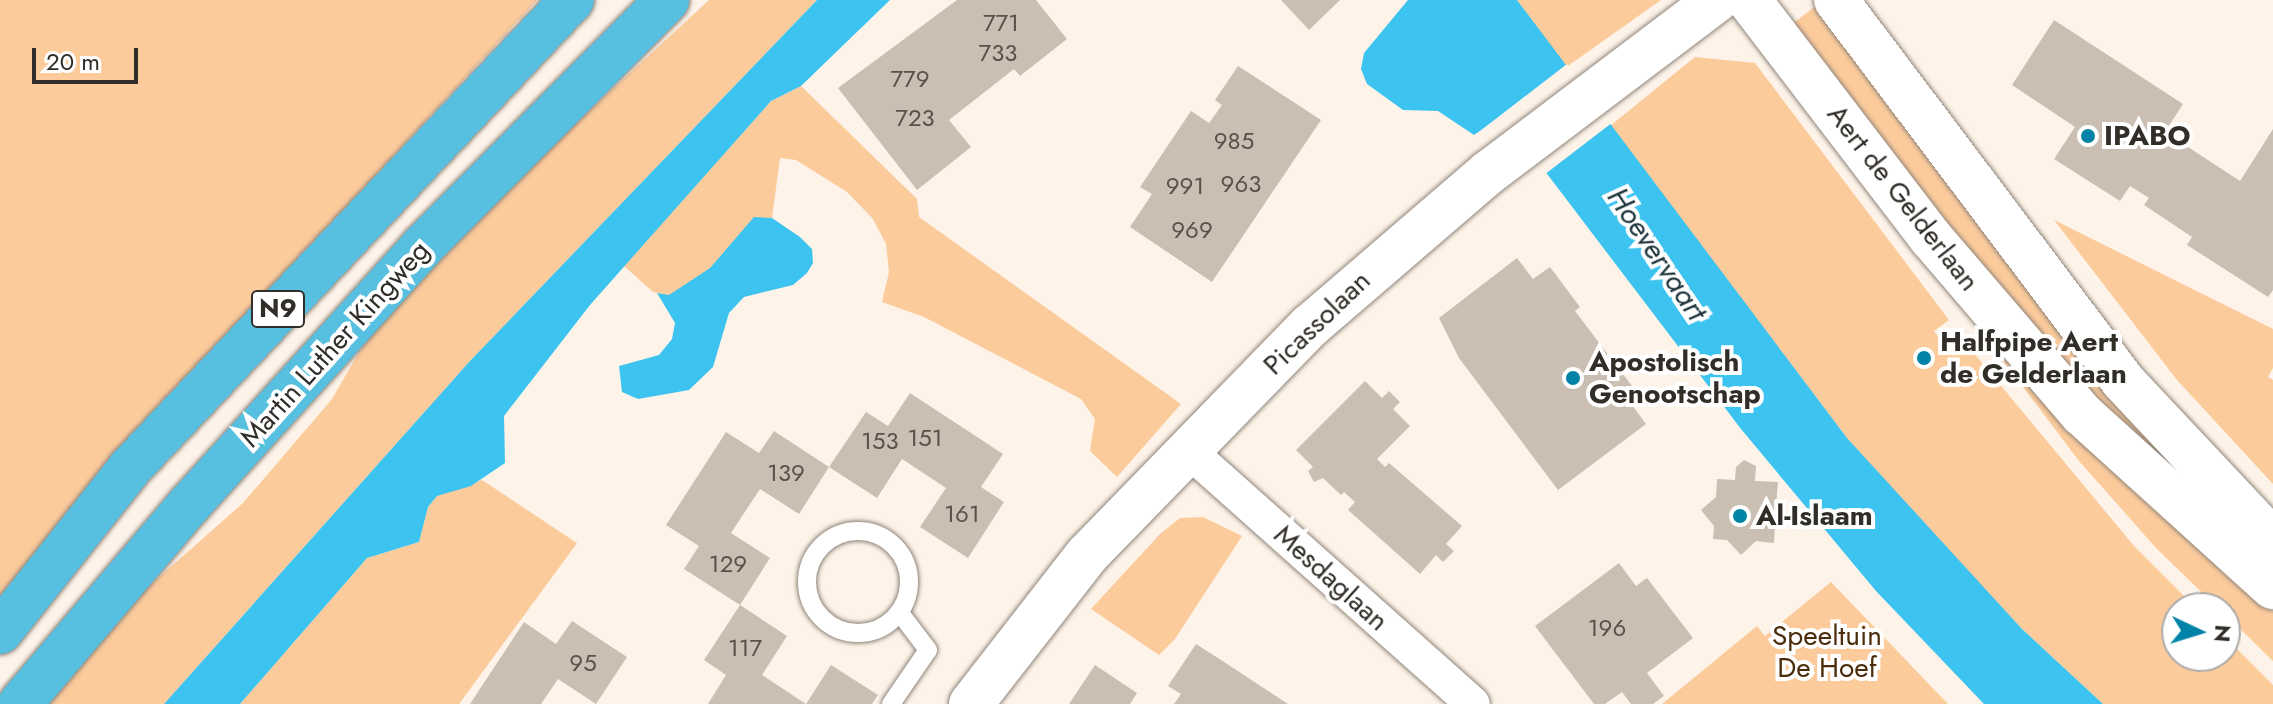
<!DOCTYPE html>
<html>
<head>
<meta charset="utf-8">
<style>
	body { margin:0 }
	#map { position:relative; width:2273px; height:704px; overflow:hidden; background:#fdf3e9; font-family:Jost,sans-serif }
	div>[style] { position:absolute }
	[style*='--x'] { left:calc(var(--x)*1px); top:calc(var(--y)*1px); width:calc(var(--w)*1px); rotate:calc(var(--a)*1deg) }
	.green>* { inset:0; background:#fccb9c }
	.water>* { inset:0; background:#3dc3ef }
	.pier>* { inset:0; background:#fdf3e9 }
	.building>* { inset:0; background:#cbbfb3 }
	.roads { filter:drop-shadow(0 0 2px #91857a) drop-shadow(0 0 2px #91857a) }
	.service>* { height:18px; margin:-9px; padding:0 9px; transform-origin:9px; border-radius:9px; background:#fff }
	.service>.ring { margin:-9px; padding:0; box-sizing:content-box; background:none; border:18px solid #fff; border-radius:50% }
	.minor>* { height:34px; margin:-17px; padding:0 17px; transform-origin:17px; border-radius:17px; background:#fff }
	.tertiary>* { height:44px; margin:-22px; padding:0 22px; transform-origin:22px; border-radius:22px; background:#fff }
	.trunk>* { height:44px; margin:-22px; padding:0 22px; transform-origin:22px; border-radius:22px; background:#57bfe0 }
	.dots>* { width:22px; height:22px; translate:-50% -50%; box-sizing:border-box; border:4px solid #fff; border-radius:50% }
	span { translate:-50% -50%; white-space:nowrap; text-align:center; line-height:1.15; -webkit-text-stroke:8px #fff; paint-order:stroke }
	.number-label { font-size:24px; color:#58524b }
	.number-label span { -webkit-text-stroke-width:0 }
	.shield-label span { padding:2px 6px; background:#fff; border:2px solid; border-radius:6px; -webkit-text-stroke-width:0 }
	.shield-label { font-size:26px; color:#312d28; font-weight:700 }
	.poi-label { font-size:28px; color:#312d28; font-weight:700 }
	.left { translate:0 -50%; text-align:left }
	.street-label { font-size:28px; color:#312d28 }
	.park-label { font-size:28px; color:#4b2d0b }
	.water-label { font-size:30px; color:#20363e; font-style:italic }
	.north { position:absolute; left:2161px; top:592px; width:80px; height:80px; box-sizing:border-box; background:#fff; border:2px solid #adaba9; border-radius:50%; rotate:94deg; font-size:22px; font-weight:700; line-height:32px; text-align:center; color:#312d28 }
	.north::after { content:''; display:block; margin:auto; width:28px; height:36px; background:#0083a6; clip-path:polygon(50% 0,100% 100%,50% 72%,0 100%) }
	.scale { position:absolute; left:32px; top:48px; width:106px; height:36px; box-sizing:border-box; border:4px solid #312d28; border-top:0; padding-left:10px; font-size:24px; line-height:28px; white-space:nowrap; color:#312d28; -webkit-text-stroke:6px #fff; paint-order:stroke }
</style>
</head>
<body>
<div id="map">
	<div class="green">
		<div style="clip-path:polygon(0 0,537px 0,97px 478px,0 598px)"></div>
		<div style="clip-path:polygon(709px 0,817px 0,470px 361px,164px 704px,46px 704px,132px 601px,243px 503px,332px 399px,366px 340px,523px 172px)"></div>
		<div style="clip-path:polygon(1517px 0,1661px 0,1565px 68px)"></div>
		<div style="clip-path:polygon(1822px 1px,2199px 484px,2115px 436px,1783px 31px)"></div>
		<div style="clip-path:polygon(1695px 57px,1755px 63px,1949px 320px,1934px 331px,1953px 356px,1968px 346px,2134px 546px,2196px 608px,2177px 608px,2177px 656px,2225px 656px,2225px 637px,2273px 685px,2273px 704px,2103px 704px,2022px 629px,1904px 503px,1847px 438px,1610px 126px)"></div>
		<div style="clip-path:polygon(801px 86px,917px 199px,919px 217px,1181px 404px,1117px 477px,1090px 451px,1095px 419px,1081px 399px,924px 317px,882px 302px,889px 272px,886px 244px,873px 219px,847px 192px,796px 160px,780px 158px,772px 218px,754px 218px,710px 268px,687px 285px,669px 295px,653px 292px,624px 266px,771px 101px)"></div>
		<div style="clip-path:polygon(2054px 220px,2273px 329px,2273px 368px,2268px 377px,2273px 380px,2273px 484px,2177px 380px)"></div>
		<div style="clip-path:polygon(1961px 305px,2023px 377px,2229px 578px,2273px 611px,2273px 661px,2225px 614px,2225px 608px,2218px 608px,2157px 549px,2079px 461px)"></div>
		<div style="clip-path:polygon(482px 480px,577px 543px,459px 704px,240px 704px,367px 558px,419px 542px,428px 507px,437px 496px)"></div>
		<div style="clip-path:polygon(1203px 517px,1242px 536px,1175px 639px,1159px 655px,1091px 609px,1160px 534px,1180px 518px)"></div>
		<div style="clip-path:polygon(1831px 582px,1948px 704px,1662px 704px,1757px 626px,1765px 636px)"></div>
	</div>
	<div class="water">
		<div style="clip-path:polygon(817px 0,890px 0,801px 86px,771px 101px,590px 305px,504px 416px,505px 463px,471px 486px,437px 496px,428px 507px,419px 542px,367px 558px,240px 704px,164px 704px,470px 361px)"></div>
		<div style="clip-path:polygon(1408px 0,1517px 0,1847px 438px,2022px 629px,2103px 704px,1984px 704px,1876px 591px,1741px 429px,1503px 116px,1474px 135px,1438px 111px,1403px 110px,1367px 84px,1361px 69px,1364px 53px)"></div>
		<div style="clip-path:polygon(754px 217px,772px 218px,800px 237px,812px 249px,813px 263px,807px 273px,793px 285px,744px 297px,729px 313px,713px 367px,689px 390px,638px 399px,622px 392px,619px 366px,659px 355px,672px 339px,675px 323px,657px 293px,669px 295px,710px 268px)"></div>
	</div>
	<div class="pier">
		<div style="clip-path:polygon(1567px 64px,1613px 122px,1544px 175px,1502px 121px,1471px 138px)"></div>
	</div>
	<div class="building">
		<div style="clip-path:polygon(957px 0,1036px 0,1067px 39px,1020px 76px,1014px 69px,949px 120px,971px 147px,917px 190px,838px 88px)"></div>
		<div style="clip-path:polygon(1281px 0,1340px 0,1309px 30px)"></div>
		<div style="clip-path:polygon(2054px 20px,2183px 104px,2165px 132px,2240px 181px,2273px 129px,2273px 290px,2268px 297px,2187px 245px,2192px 237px,2144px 205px,2149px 198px,2130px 186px,2120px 201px,2054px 159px,2075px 127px,2012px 85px)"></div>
		<div style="clip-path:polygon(1238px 66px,1321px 120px,1212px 282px,1130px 227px,1152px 194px,1140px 187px,1191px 111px,1209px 123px,1222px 105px,1215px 100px)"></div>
		<div style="clip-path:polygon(1517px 258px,1533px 279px,1550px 267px,1580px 307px,1575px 311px,1635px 390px,1626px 397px,1646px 424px,1558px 490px,1459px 358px,1439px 318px)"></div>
		<div style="clip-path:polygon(1365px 381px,1382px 398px,1389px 391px,1400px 402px,1393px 409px,1410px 426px,1377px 459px,1385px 467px,1389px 463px,1462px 526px,1446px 544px,1454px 551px,1443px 562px,1436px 555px,1420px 574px,1348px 510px,1355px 502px,1344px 492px,1341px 495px,1323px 478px,1314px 482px,1308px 471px,1313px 467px,1296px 450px)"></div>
		<div style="clip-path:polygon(910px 393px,1003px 454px,981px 487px,1004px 502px,968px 558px,920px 527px,946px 488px,902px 459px,877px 498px,829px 467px,866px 412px,888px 426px)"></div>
		<div style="clip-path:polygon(774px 431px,829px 467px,799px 514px,760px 489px,731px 533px,770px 558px,740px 605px,684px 569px,699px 546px,666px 525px,726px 432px,759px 453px)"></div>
		<div style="clip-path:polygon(1744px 460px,1756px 466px,1755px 481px,1778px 482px,1776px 505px,1785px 515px,1775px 525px,1774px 543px,1756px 541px,1741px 555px,1727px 540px,1713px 539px,1714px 526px,1701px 510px,1716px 497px,1717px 479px,1735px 480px,1736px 467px)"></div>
		<div style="clip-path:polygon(1619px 563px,1636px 586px,1647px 578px,1693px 638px,1647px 673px,1664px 696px,1653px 704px,1631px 704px,1622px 692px,1605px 704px,1594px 704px,1535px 626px)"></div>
		<div style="clip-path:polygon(740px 605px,787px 636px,762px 675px,806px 704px,831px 665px,878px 695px,872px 704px,708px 704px,726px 675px,704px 660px)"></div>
		<div style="clip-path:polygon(572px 621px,627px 657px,596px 704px,558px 679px,541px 704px,470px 704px,524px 622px,556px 644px)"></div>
		<div style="clip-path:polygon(1196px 644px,1221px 660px,1288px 704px,1174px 704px,1181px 694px,1168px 686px)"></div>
		<div style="clip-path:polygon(1095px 665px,1137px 693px,1130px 704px,1069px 704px)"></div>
	</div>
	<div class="roads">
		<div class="service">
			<div class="ring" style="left:807px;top:531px;width:84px;height:84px"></div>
			<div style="--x:891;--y:704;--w:65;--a:-55.6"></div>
			<div style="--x:928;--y:650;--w:46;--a:-127.1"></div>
		</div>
		<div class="minor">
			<div style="--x:1189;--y:451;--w:380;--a:41.7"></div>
		</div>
		<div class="tertiary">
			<div style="--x:1749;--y:0;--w:300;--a:52.6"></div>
			<div style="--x:1931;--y:238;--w:232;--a:49.4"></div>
			<div style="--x:2082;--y:414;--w:258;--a:42.2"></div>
			<div style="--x:1836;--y:0;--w:476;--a:53"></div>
			<div style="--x:2122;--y:380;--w:221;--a:46.8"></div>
			<div style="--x:971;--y:704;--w:189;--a:-52.1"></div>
			<div style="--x:1087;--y:555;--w:320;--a:-45.8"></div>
			<div style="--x:1310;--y:326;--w:235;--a:-40.7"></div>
			<div style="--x:1488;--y:173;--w:287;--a:-37.1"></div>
		</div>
		<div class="trunk">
			<div style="--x:0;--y:632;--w:208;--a:-51.6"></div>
			<div style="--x:129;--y:469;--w:645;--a:-46.63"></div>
			<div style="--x:20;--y:704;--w:261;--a:-49.7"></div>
			<div style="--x:189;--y:505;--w:348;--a:-47.9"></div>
			<div style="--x:422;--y:247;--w:348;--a:-45.2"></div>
		</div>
	</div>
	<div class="dots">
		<div style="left:2088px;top:136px;background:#0083a6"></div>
		<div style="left:1924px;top:358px;background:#0083a6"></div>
		<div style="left:1573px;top:378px;background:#0083a6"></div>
		<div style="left:1740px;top:516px;background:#0083a6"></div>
	</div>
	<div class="number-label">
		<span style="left:1001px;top:23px">771</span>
		<span style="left:998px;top:53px">733</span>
		<span style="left:910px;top:79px">779</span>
		<span style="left:915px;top:118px">723</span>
		<span style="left:1234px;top:141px">985</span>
		<span style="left:1241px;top:184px">963</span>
		<span style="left:1185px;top:186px">991</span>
		<span style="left:1192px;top:230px">969</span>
		<span style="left:925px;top:438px">151</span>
		<span style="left:880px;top:441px">153</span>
		<span style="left:786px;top:473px">139</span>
		<span style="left:962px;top:514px">161</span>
		<span style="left:728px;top:564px">129</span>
		<span style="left:1607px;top:628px">196</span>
		<span style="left:745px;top:648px">117</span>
		<span style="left:583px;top:663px">95</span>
	</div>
	<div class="shield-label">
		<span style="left:278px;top:309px">N9</span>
	</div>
	<div class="poi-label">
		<span class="left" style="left:2104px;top:136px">IPABO</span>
		<span class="left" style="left:1940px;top:358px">Halfpipe Aert<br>de Gelderlaan</span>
		<span class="left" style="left:1589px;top:378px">Apostolisch<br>Genootschap</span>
		<span class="left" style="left:1756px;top:516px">Al-Islaam</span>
	</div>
	<div class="street-label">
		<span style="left:1903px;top:198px;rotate:52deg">Aert de Gelderlaan</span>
		<span style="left:1317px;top:323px;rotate:-44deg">Picassolaan</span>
		<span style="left:335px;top:344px;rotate:-48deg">Martin Luther Kingweg</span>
		<span style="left:1331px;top:578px;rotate:42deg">Mesdaglaan</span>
	</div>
	<div class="park-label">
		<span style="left:1827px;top:652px">Speeltuin<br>De Hoef</span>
	</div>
	<div class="water-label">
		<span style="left:1657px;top:254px;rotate:56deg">Hoevervaart</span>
	</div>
	<div class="north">N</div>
	<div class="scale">20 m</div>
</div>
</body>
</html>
